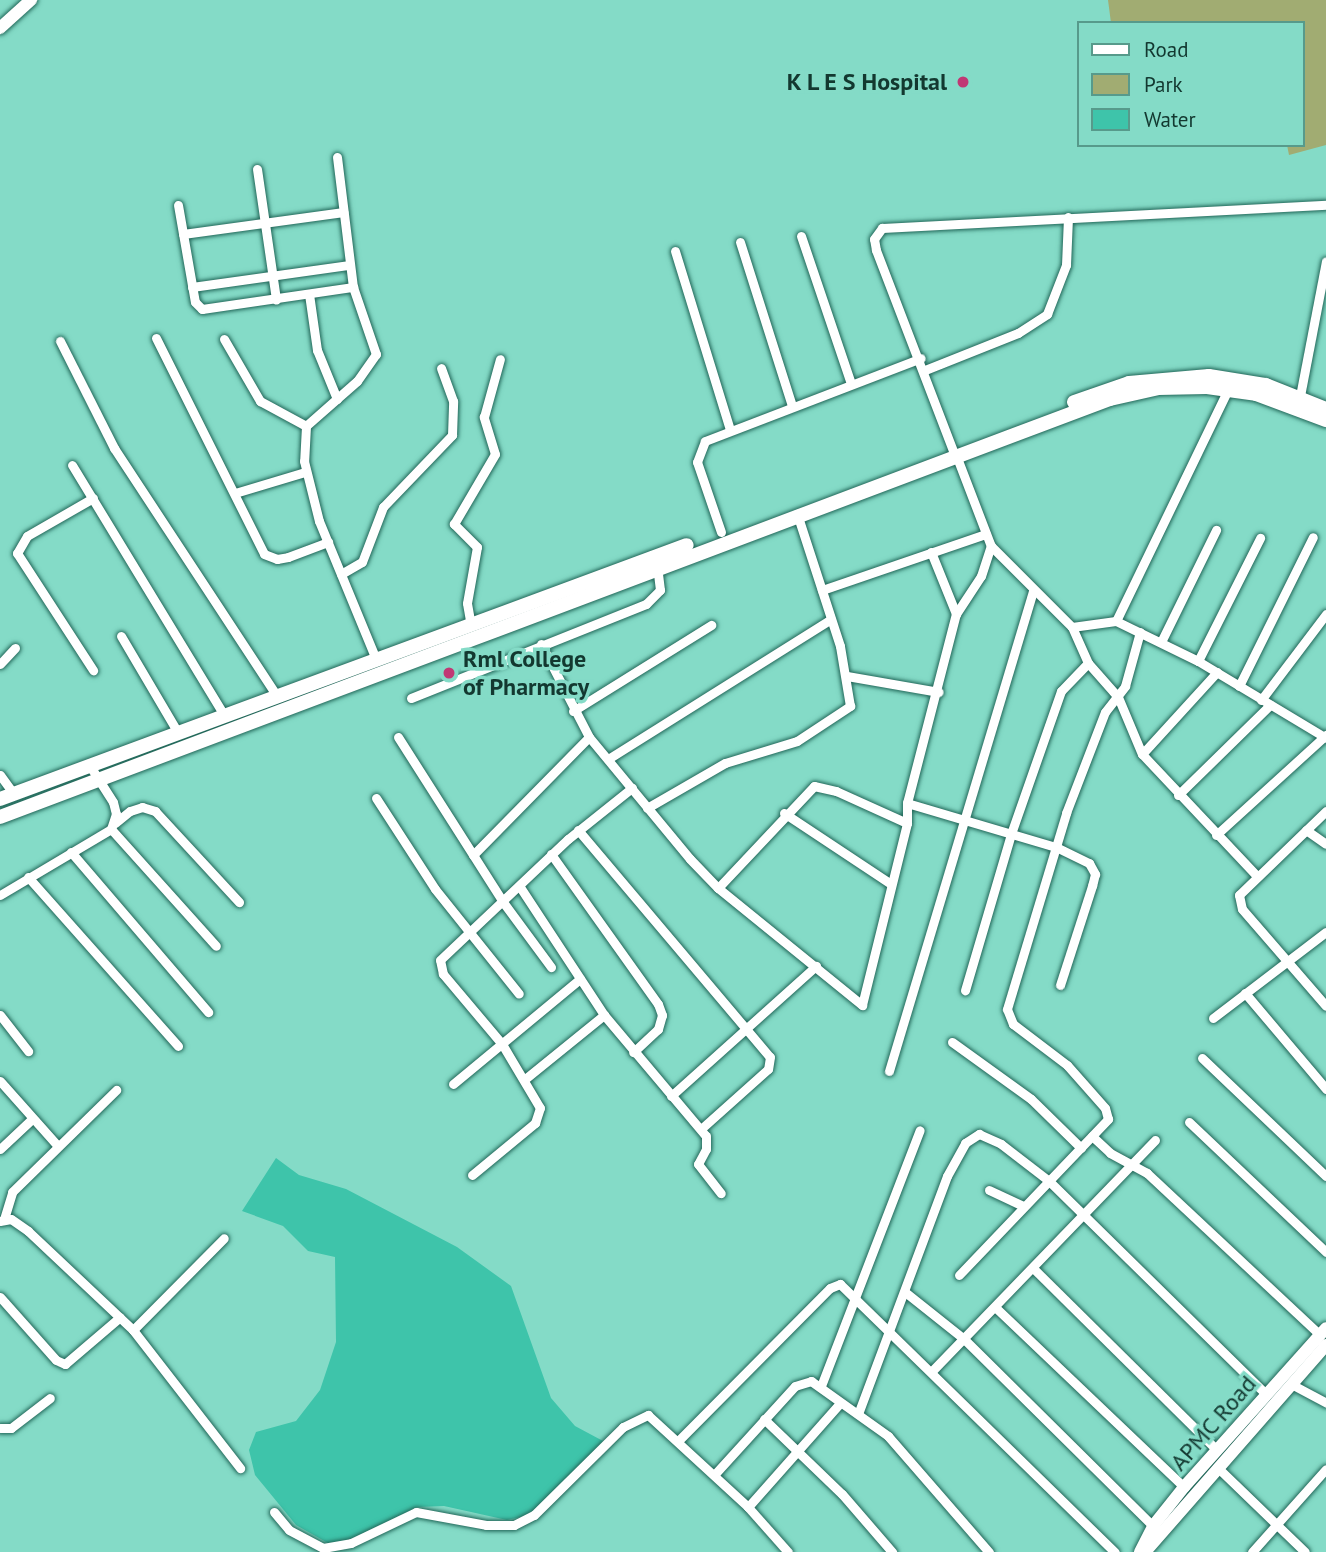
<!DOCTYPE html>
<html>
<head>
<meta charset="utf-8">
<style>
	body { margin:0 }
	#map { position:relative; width:1326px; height:1552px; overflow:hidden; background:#84dbc7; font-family:"PT Sans",sans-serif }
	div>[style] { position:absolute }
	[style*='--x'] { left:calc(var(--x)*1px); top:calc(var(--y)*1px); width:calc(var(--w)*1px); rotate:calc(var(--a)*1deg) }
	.green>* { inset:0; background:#a1ac72 }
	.water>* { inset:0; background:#3ec4aa }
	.roads { filter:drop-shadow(0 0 2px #226759) drop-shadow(0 0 2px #226759) }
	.street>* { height:9px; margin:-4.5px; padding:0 4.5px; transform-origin:4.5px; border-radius:4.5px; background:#fff }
	.secondary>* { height:12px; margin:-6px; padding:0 6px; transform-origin:6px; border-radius:6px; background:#fff }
	.primary>* { height:14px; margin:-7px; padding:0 7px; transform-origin:7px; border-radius:7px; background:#fff }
	.dots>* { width:19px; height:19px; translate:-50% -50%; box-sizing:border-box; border:4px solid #84dbc7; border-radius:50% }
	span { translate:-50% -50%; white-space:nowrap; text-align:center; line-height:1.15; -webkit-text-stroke:7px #84dbc7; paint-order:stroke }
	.poi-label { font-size:24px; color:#133830; font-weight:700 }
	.right { translate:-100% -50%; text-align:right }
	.left { translate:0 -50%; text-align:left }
	.street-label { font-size:24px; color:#133830 }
	.legend { position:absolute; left:1077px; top:21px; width:228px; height:126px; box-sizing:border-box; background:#84dbc7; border:2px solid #579a8b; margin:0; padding:9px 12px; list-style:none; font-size:21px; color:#133830 }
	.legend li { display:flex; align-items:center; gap:14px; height:35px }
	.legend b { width:35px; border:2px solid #579a8b }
</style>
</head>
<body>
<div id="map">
	<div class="green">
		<div style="clip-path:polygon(1108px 0,1326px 0,1326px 145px,1289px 155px,1287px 145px,1303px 145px,1303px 23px,1111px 23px)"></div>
	</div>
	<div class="water">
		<div style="clip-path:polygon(276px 1158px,299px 1175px,346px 1189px,457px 1247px,511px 1286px,551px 1398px,575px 1426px,603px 1441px,534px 1514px,507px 1520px,444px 1506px,417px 1507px,335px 1547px,296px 1525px,255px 1475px,249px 1450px,256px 1432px,296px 1421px,320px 1390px,336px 1342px,335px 1257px,308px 1251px,283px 1226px,242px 1211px)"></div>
	</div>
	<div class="roads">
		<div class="street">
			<div style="--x:337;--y:157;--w:131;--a:83"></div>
			<div style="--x:353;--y:287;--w:71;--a:71.1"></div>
			<div style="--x:376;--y:354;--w:33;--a:125"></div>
			<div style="--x:357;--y:381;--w:68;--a:138.6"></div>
			<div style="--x:306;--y:426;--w:35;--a:93"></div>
			<div style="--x:304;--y:461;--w:62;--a:76"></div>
			<div style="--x:319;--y:521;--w:149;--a:67.6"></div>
			<div style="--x:257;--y:169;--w:132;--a:81.7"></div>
			<div style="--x:178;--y:205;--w:98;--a:80.1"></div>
			<div style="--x:195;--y:302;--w:10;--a:45"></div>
			<div style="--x:202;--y:309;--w:153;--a:-8.3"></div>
			<div style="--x:183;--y:234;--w:162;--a:-7.8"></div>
			<div style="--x:801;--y:236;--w:156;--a:71.3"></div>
			<div style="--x:740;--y:242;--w:172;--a:72.4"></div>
			<div style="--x:675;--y:251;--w:187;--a:72.9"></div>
			<div style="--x:192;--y:287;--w:159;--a:-8"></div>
			<div style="--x:309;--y:294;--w:57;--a:81.9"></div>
			<div style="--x:317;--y:350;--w:53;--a:67.8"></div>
			<div style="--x:156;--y:338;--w:241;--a:63.4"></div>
			<div style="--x:264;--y:554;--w:14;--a:21"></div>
			<div style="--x:277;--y:559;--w:11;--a:-10"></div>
			<div style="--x:288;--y:557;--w:43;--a:-20.6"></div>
			<div style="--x:224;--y:339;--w:72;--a:59.9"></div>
			<div style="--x:260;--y:401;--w:52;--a:28.5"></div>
			<div style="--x:60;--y:341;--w:120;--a:63.2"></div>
			<div style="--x:114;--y:448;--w:297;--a:56.7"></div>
			<div style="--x:925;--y:370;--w:100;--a:-21.7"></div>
			<div style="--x:1018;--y:333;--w:35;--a:-33"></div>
			<div style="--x:1047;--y:314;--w:53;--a:-68.8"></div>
			<div style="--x:1066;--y:265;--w:48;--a:-87.6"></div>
			<div style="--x:1300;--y:396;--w:137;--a:-79.1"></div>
			<div style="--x:956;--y:455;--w:97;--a:69"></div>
			<div style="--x:991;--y:546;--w:115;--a:45"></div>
			<div style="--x:1072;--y:627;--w:39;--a:66"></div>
			<div style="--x:1088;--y:663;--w:39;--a:134"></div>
			<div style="--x:1061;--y:691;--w:151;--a:109.3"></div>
			<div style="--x:1011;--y:834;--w:163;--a:106.4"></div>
			<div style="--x:955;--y:456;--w:221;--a:-111"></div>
			<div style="--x:876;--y:250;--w:11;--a:-100"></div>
			<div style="--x:874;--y:239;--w:14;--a:-54"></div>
			<div style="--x:882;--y:228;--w:445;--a:-3"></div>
			<div style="--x:72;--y:465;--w:293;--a:58.7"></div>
			<div style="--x:235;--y:493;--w:73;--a:-16.7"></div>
			<div style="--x:93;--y:498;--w:76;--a:150.1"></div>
			<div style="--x:27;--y:536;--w:20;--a:120"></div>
			<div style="--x:17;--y:553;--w:140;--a:57"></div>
			<div style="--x:721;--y:532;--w:74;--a:-108.9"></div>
			<div style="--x:697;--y:462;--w:22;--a:-69"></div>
			<div style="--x:705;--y:441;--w:231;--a:-21"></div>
			<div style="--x:931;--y:552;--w:67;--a:68"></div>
			<div style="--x:341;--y:574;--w:24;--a:-30"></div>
			<div style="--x:362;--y:562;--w:59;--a:-69.1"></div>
			<div style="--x:383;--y:507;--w:100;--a:-46.2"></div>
			<div style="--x:452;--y:435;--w:34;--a:-88"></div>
			<div style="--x:453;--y:401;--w:35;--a:-110"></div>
			<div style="--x:822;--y:590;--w:173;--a:-18.9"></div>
			<div style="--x:1116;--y:621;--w:258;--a:-64.2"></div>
			<div style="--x:471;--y:626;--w:23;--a:-100"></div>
			<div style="--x:467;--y:603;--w:57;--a:-79.9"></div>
			<div style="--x:477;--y:547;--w:33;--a:-135"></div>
			<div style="--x:454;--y:524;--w:81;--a:-59.6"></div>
			<div style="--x:495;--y:454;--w:39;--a:-107"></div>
			<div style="--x:484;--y:417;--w:60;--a:-74.6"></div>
			<div style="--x:1072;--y:627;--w:44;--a:-7.8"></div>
			<div style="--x:1116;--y:621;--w:91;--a:26"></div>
			<div style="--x:1198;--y:661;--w:149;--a:31"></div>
			<div style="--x:121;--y:636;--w:110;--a:59.5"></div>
			<div style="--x:1161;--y:642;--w:125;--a:-63.8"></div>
			<div style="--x:541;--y:644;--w:105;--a:62.7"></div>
			<div style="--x:589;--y:737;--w:158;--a:50.4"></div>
			<div style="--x:690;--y:859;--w:40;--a:46"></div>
			<div style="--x:718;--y:888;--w:186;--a:39.1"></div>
			<div style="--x:862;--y:1005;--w:187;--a:-76.1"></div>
			<div style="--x:907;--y:823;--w:20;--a:-90"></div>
			<div style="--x:907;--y:803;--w:195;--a:-75.5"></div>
			<div style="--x:956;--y:614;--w:45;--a:-56.7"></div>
			<div style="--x:981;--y:576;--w:32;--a:-72"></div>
			<div style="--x:1198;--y:661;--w:138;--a:-63.2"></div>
			<div style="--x:1088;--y:663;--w:45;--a:48.6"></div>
			<div style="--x:1118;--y:697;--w:62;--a:67.2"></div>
			<div style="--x:0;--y:664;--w:22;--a:-47"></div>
			<div style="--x:1217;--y:672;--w:111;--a:132.4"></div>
			<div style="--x:1142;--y:754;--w:166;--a:46.7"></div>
			<div style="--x:847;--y:676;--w:93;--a:9.9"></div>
			<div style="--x:1239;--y:686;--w:166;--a:-63.6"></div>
			<div style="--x:411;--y:698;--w:253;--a:-21.8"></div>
			<div style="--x:646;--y:604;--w:20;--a:-45"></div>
			<div style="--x:660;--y:590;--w:24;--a:-97"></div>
			<div style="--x:1261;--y:700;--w:108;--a:-52.9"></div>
			<div style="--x:573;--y:711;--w:163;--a:-31.9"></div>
			<div style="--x:398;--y:737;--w:196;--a:57.5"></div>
			<div style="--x:503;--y:902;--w:81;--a:53.6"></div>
			<div style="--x:608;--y:759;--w:263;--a:-32.1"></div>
			<div style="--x:0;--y:775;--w:24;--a:54"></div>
			<div style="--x:1178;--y:795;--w:129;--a:-44.4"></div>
			<div style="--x:376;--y:798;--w:108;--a:57"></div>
			<div style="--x:435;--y:889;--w:134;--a:51.3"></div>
			<div style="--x:907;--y:803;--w:155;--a:16.5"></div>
			<div style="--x:1056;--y:847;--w:37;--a:26"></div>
			<div style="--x:1089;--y:863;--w:13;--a:61"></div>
			<div style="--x:1095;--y:874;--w:12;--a:104"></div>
			<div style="--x:1092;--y:886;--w:104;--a:107.9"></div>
			<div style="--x:647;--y:808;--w:90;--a:-30"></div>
			<div style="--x:725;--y:763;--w:75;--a:-17"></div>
			<div style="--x:797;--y:741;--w:64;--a:-33.4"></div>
			<div style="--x:850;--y:706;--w:61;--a:-99.5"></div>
			<div style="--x:840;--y:646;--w:139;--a:-108"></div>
			<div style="--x:1326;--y:811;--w:121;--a:136"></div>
			<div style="--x:1239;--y:895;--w:14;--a:78"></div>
			<div style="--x:1242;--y:909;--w:128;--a:49.1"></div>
			<div style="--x:784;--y:813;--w:128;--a:33.6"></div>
			<div style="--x:115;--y:823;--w:19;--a:-39"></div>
			<div style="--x:130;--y:811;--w:13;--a:-18"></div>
			<div style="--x:142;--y:807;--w:14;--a:17"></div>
			<div style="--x:155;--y:811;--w:124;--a:47.3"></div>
			<div style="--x:111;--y:829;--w:157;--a:48.1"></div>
			<div style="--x:578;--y:830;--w:297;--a:49.8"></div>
			<div style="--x:770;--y:1057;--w:12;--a:99"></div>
			<div style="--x:768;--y:1069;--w:90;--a:138.2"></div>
			<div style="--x:1306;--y:830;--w:24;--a:35"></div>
			<div style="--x:1216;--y:835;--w:149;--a:-42.3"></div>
			<div style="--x:71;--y:852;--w:211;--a:49.4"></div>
			<div style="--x:551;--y:854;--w:184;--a:54.5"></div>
			<div style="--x:658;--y:1004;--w:12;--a:70"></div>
			<div style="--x:662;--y:1015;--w:15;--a:106"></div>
			<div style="--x:658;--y:1029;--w:34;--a:137"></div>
			<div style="--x:473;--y:855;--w:165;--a:-45.5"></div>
			<div style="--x:28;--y:877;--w:226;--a:48.4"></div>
			<div style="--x:520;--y:887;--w:153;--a:56.7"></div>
			<div style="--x:604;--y:1015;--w:158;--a:49.9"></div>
			<div style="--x:706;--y:1136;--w:13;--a:90"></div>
			<div style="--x:706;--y:1149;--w:17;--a:118"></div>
			<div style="--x:698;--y:1164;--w:37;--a:52"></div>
			<div style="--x:718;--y:888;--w:140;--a:-46.7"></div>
			<div style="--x:814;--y:786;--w:23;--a:13"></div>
			<div style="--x:836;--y:791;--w:78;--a:24.3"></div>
			<div style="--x:0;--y:895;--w:129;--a:-30.7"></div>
			<div style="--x:111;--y:829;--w:16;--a:-72"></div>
			<div style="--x:116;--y:814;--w:12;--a:-104"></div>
			<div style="--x:113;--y:802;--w:43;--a:-122.6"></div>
			<div style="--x:1245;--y:993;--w:126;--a:49.8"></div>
			<div style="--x:0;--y:1015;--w:46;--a:52.1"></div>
			<div style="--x:1213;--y:1018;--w:142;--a:-37.3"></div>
			<div style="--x:952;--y:1042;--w:97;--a:35.8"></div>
			<div style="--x:1031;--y:1099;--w:70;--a:44.4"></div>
			<div style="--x:1202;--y:1058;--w:171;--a:43.6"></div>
			<div style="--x:889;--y:1071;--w:501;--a:-73.3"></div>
			<div style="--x:525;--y:1079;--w:102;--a:-39"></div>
			<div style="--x:0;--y:1081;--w:87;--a:48.3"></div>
			<div style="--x:453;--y:1084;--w:165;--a:-39.6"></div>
			<div style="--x:671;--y:1096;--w:195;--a:-41.9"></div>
			<div style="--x:1189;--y:1122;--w:189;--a:43.5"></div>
			<div style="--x:1092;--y:1136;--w:25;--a:43"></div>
			<div style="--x:1110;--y:1153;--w:42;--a:28.4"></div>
			<div style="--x:1147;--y:1173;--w:237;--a:43.1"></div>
			<div style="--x:0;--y:1149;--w:44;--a:-43.2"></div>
			<div style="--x:472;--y:1175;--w:82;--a:-39.5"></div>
			<div style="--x:535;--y:1123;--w:16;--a:-72"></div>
			<div style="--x:540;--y:1108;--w:74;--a:-120.7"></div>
			<div style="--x:502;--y:1044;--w:92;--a:-130.1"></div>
			<div style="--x:443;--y:974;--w:14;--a:-102"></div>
			<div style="--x:440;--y:960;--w:176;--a:-43.4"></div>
			<div style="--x:568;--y:839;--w:82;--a:-38.6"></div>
			<div style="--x:989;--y:1190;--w:38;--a:25"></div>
			<div style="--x:4;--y:1219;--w:28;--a:-73"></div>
			<div style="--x:12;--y:1192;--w:146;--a:-44.4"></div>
			<div style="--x:0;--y:1221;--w:11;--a:-10"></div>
			<div style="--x:11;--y:1219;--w:21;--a:35"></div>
			<div style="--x:28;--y:1231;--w:144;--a:43.3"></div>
			<div style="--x:133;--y:1330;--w:175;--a:52.2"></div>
			<div style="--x:1033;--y:1268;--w:257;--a:44.7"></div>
			<div style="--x:959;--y:1275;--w:216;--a:-46.3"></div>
			<div style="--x:1108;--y:1119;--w:11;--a:-105"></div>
			<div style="--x:1105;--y:1108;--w:57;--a:-131.5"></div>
			<div style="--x:1067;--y:1065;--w:68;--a:-142.8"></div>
			<div style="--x:1013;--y:1024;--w:16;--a:-112"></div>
			<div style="--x:1007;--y:1009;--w:205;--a:-73.2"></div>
			<div style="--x:1066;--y:813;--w:108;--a:-68.9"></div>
			<div style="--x:1105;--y:712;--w:33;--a:-52"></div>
			<div style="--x:1125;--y:686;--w:56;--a:-74.5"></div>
			<div style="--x:905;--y:1292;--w:75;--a:38.5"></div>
			<div style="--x:964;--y:1339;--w:266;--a:44.7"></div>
			<div style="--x:0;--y:1297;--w:84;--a:48.4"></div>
			<div style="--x:56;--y:1360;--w:10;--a:24"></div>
			<div style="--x:65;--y:1364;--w:72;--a:-40.5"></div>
			<div style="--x:995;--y:1307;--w:261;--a:43.6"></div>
			<div style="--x:133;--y:1330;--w:129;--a:-45.3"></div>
			<div style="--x:932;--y:1371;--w:321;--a:-46"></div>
			<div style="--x:1291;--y:1384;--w:40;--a:28"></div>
			<div style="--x:821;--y:1386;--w:274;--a:-68.9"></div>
			<div style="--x:858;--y:1414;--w:254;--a:-69.5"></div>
			<div style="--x:947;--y:1176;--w:38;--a:-61"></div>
			<div style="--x:965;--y:1143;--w:17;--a:-33"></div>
			<div style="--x:979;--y:1134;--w:24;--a:24"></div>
			<div style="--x:1001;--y:1144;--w:61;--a:37.6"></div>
			<div style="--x:1049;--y:1181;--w:304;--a:44.5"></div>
			<div style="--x:764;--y:1419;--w:108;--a:43.9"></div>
			<div style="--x:842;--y:1494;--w:77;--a:49.2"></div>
			<div style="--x:0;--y:1428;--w:11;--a:0"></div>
			<div style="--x:11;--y:1428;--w:49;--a:-37.6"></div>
			<div style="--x:679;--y:1440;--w:214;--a:-45.2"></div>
			<div style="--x:830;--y:1288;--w:11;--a:-22"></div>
			<div style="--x:840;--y:1284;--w:384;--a:44.3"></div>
			<div style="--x:1217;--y:1467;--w:122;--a:44"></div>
			<div style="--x:714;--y:1475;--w:120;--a:-47.7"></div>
			<div style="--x:795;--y:1386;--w:17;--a:-17"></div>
			<div style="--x:811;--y:1381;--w:95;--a:35.5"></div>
			<div style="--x:888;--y:1436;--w:154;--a:49"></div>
			<div style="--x:748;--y:1507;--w:139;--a:-48.5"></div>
			<div style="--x:274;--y:1512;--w:23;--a:50"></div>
			<div style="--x:289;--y:1530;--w:38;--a:28"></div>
			<div style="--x:323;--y:1548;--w:28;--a:-10"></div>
			<div style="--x:351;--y:1543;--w:72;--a:-25.5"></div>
			<div style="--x:416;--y:1512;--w:71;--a:10.5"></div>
			<div style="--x:486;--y:1525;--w:28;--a:0"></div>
			<div style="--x:514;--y:1525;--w:22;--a:-27"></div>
			<div style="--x:534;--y:1515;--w:125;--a:-44.7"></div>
			<div style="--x:623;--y:1427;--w:28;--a:-26"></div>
			<div style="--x:648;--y:1415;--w:136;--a:42.6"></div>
			<div style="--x:748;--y:1507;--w:60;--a:48.4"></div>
			<div style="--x:1252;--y:1552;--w:111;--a:-48.3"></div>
		</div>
		<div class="secondary">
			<div style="--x:0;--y:28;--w:42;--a:-42.1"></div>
			<div style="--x:1140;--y:1552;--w:29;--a:-63"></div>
			<div style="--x:1153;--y:1526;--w:50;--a:-51.5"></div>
			<div style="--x:1184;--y:1487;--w:213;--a:-48.2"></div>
			<div style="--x:1145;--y:1552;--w:275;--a:-48.8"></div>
		</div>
		<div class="primary">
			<div style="--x:1074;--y:402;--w:58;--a:-19.1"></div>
			<div style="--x:1129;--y:383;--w:80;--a:-5"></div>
			<div style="--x:1209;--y:376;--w:58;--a:9"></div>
			<div style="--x:1266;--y:385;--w:65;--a:21.8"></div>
			<div style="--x:0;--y:799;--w:732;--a:-20.29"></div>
			<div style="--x:0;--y:817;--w:1186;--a:-20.64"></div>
			<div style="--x:1110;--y:399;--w:49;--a:-12.9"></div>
			<div style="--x:1158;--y:388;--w:49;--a:-1.2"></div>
			<div style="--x:1207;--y:387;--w:49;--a:8.1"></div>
			<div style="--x:1256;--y:394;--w:75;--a:20.4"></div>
		</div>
	</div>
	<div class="dots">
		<div style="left:963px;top:82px;background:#c03874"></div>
		<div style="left:449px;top:673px;background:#c03874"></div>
	</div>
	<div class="poi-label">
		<span class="right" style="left:947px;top:82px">K L E S Hospital</span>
		<span class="left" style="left:463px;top:673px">Rml College<br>of Pharmacy</span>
	</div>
	<div class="street-label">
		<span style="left:1213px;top:1423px;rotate:-49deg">APMC Road</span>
	</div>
	<ul class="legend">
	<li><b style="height:9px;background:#fff"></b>Road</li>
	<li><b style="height:19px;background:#a1ac72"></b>Park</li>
	<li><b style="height:19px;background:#3ec4aa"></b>Water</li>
	</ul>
</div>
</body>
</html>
